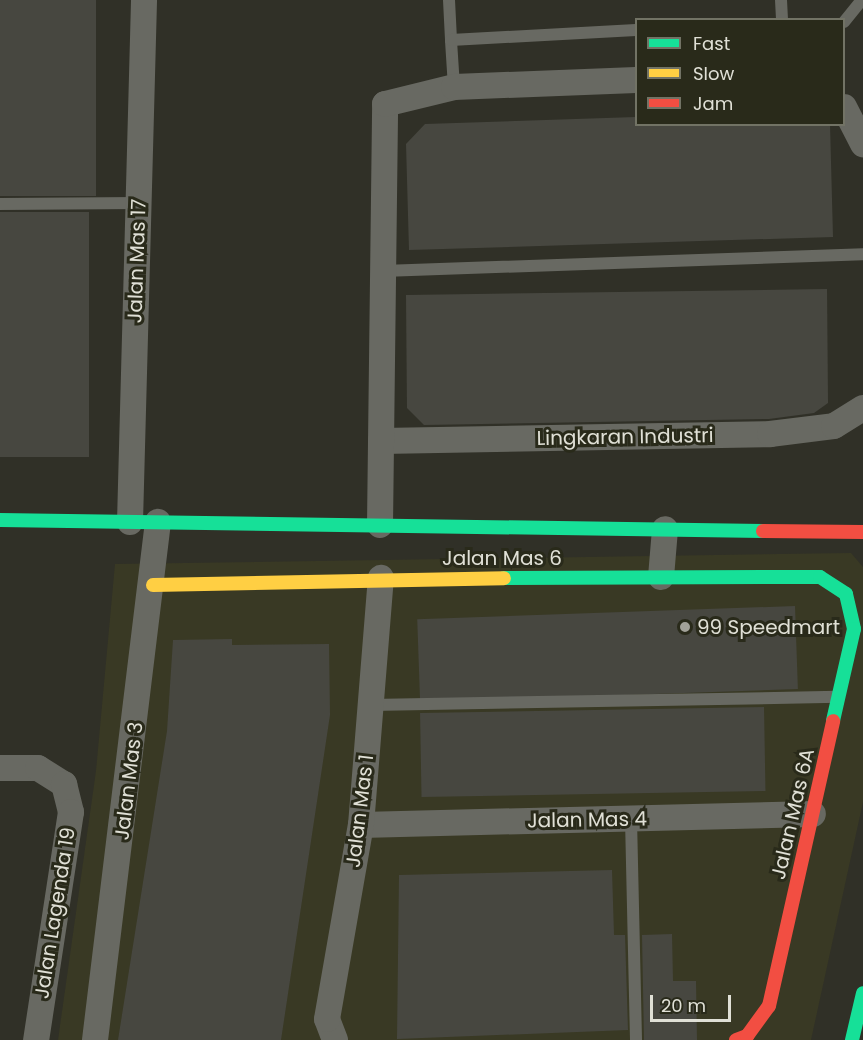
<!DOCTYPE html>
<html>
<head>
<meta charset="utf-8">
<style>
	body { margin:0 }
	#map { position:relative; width:863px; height:1040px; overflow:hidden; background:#303027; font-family:Poppins,sans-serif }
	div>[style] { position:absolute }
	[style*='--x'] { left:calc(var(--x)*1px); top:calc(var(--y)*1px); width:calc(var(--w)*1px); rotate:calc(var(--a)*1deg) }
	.built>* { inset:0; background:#393924 }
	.building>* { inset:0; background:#474740; transform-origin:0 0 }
	.lane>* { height:12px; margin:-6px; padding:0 6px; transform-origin:6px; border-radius:6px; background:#686962 }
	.street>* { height:26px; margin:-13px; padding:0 13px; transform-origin:13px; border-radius:13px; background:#686962 }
	.fast>* { height:14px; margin:-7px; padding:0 7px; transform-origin:7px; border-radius:7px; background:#16e098 }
	.slow>* { height:14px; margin:-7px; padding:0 7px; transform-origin:7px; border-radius:7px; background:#ffcf43 }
	.jam>* { height:14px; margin:-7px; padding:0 7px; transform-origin:7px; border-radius:7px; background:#f24e42 }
	.dots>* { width:16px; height:16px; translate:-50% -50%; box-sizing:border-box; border:3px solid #292a1a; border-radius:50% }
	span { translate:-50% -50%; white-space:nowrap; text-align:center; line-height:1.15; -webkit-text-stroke:6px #292a1a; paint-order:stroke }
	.street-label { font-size:20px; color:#e0e0d6 }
	.poi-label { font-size:20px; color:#e0e0d6 }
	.left { translate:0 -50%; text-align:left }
	.legend { position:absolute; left:635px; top:18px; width:210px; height:108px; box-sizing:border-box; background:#292a1a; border:2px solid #727365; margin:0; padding:8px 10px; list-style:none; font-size:18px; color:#e0e0d6 }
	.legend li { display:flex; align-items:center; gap:12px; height:30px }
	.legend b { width:30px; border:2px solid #727365 }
	.scale { position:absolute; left:650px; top:995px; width:81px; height:27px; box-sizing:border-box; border:3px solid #e0e0d6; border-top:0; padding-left:8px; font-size:18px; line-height:21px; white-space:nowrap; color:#e0e0d6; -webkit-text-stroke:4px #292a1a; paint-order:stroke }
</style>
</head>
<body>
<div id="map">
	<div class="built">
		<div style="clip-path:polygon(851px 553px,863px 567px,863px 802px,811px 1040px,58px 1040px,96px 771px,115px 564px)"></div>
	</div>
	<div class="building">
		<div style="left:0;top:0;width:96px;height:196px"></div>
		<div style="clip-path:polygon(636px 117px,636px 124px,830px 124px,833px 237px,409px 250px,406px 144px,425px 124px)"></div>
		<div style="left:0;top:212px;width:89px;height:245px"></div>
		<div style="clip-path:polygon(827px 289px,828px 403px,814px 413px,769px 419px,424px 425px,407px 408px,406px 295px)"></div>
		<div style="left:795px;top:606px;width:83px;height:378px;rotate:88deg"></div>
		<div style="clip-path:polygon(232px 639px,232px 645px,329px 644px,330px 715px,281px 1040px,118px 1040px,167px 731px,173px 640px)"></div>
		<div style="left:764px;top:707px;width:84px;height:344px;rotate:89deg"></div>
		<div style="clip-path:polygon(612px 870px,614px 935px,625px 935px,628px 1030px,397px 1039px,399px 875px)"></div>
		<div style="clip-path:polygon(672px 934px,673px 981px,696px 981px,697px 1040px,644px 1040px,642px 935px)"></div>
	</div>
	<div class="lane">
		<div style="--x:449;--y:0;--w:40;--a:87.1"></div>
		<div style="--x:781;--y:0;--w:20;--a:87"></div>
		<div style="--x:844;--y:22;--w:28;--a:-51"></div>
		<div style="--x:454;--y:87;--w:47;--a:-93.7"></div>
		<div style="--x:451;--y:40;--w:185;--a:-3.1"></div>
		<div style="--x:0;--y:204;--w:139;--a:-0.4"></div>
		<div style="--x:383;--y:271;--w:480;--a:-2"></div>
		<div style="--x:371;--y:705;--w:467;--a:-1"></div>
		<div style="--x:631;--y:819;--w:221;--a:88.7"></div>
	</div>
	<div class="street">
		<div style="--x:844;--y:107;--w:42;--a:62.8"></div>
		<div style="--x:381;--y:441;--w:389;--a:-1"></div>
		<div style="--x:770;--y:434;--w:64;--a:-7.1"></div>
		<div style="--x:834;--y:426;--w:34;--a:-32"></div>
		<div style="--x:130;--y:522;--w:522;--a:-88.46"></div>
		<div style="--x:380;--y:525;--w:421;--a:-89.3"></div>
		<div style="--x:385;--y:104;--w:71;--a:-13.8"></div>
		<div style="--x:454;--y:87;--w:182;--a:-2.2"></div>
		<div style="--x:661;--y:577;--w:48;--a:-85.2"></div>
		<div style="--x:0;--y:768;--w:38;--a:0"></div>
		<div style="--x:38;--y:768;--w:31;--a:32"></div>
		<div style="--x:64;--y:784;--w:29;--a:76"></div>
		<div style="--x:71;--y:812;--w:231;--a:98.7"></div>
		<div style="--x:361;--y:825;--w:452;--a:-1.4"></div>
		<div style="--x:95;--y:1040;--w:522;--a:-83.07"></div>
		<div style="--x:335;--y:1040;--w:22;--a:-111"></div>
		<div style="--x:327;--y:1019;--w:197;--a:-80.1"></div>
		<div style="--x:361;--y:825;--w:248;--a:-85.4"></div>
	</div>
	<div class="fast">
		<div style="--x:0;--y:520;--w:763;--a:0.83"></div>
		<div style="--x:504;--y:578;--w:316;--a:-0.2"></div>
		<div style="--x:820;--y:577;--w:31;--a:33"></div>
		<div style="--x:846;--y:594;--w:36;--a:77"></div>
		<div style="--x:854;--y:629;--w:94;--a:102.9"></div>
		<div style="--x:852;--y:1040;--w:48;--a:-76.8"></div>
	</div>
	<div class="slow">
		<div style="--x:153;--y:585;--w:351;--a:-1.1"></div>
	</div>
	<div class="jam">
		<div style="--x:763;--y:531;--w:100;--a:0.6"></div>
		<div style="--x:736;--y:1040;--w:12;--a:-20"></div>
		<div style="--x:747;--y:1036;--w:37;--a:-54"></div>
		<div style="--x:769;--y:1006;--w:292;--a:-77.3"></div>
	</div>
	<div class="dots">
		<div style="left:685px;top:627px;background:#a2a299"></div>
	</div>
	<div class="street-label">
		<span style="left:137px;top:261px;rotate:-88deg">Jalan Mas 17</span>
		<span style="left:625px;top:437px;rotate:-1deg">Lingkaran Industri</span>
		<span style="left:502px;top:558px">Jalan Mas 6</span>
		<span style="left:129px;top:781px;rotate:-83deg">Jalan Mas 3</span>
		<span style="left:360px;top:811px;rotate:-83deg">Jalan Mas 1</span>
		<span style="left:793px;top:814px;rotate:-77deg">Jalan Mas 6A</span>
		<span style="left:587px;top:820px;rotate:-1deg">Jalan Mas 4</span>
		<span style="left:55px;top:913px;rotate:-81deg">Jalan Lagenda 19</span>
	</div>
	<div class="poi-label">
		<span class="left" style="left:697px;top:627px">99 Speedmart</span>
	</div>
	<ul class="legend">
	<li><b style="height:8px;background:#16e098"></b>Fast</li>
	<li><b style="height:8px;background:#ffcf43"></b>Slow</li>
	<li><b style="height:8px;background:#f24e42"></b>Jam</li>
	</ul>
	<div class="scale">20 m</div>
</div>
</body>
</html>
